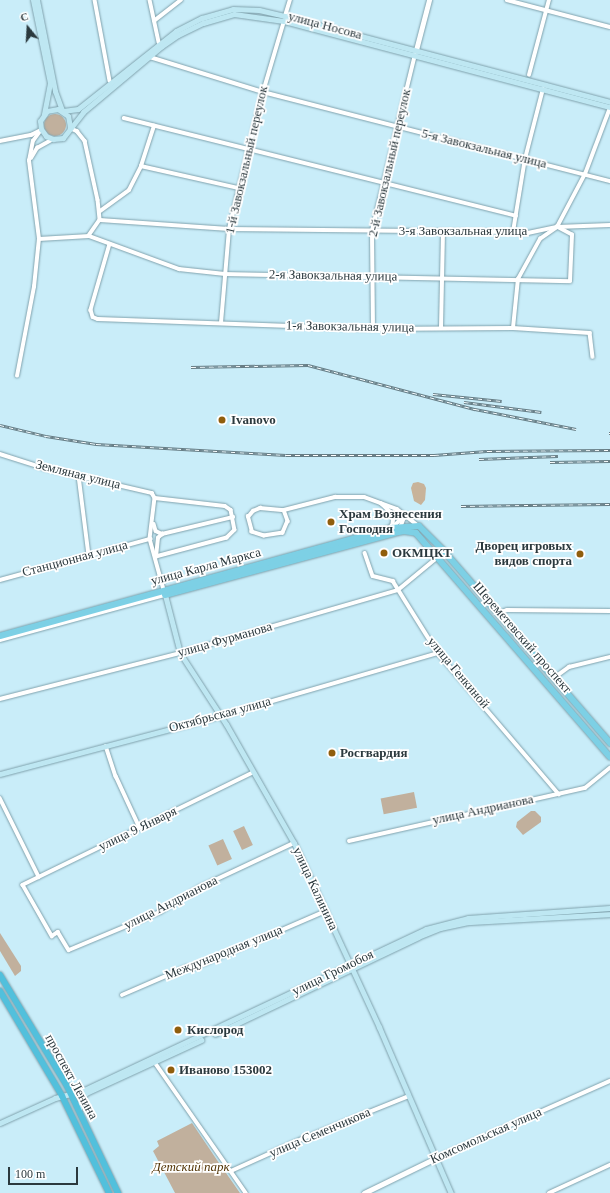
<!DOCTYPE html>
<html>
<head>
<meta charset="utf-8">
<style>
	body { margin:0 }
	#map { position:relative; width:610px; height:1193px; overflow:hidden; background:#c9edf9; font-family:"Times New Roman",serif }
	div>[style] { position:absolute }
	[style*='--x'] { left:calc(var(--x)*1px); top:calc(var(--y)*1px); width:calc(var(--w)*1px); rotate:calc(var(--a)*1deg) }
	.green>* { inset:0; background:#c1b09d; transform-origin:0 0 }
	.round { border-radius:50% }
	.forest>* { inset:0; background:#c8b39a }
	.roads { filter:drop-shadow(0 0 1px #80a2ad) drop-shadow(0 0 1px #80a2ad) }
	.minor>* { height:3.5px; margin:-1.75px; padding:0 1.75px; transform-origin:1.75px; border-radius:1.75px; background:#fff }
	.tertiary>* { height:4.5px; margin:-2.25px; padding:0 2.25px; transform-origin:2.25px; border-radius:2.25px; background:#fff }
	.secondary>* { height:5px; margin:-2.5px; padding:0 2.5px; transform-origin:2.5px; border-radius:2.5px; background:#bee7f2 }
	.primary>* { height:6px; margin:-3px; padding:0 3px; transform-origin:3px; border-radius:3px; background:#7dd0e5 }
	.trunk>* { height:6px; margin:-3px; padding:0 3px; transform-origin:3px; border-radius:3px; background:#52c0dc }
	.rail>* { height:3px; margin-top:-1.5px; transform-origin:0; background:repeating-linear-gradient(90deg,#fff 0 4.5px,#677d85 0 9px); box-sizing:border-box; border-block:1px solid #677d85 }
	.dots>* { width:11px; height:11px; translate:-50% -50%; box-sizing:border-box; border:2px solid #fff; border-radius:50% }
	span { translate:-50% -50%; white-space:nowrap; text-align:center; line-height:1.15; -webkit-text-stroke:3.5px #fff; paint-order:stroke }
	.street-label { font-size:13px; color:#2b393e }
	.poi-label { font-size:13px; color:#2b393e; font-weight:700 }
	.left { translate:0 -50%; text-align:left }
	.right { translate:-100% -50%; text-align:right }
	.park-label { font-size:13px; color:#533506; font-style:italic }
	.north { position:absolute; left:8px; top:8px; width:40px; height:40px; -webkit-text-stroke:3px #fff; paint-order:stroke; rotate:342deg; font-size:11px; font-weight:700; line-height:16px; text-align:center; color:#2b393e }
	.north::after { content:''; display:block; margin:auto; width:14px; height:18px; background:#2b393e; clip-path:polygon(50% 0,100% 100%,50% 72%,0 100%) }
	.scale { position:absolute; left:8px; top:1167px; width:70px; height:18px; box-sizing:border-box; border:2px solid #2b393e; border-top:0; padding-left:5px; font-size:12px; line-height:14px; white-space:nowrap; color:#2b393e; -webkit-text-stroke:3px #fff; paint-order:stroke }
</style>
</head>
<body>
<div id="map">
	<div class="green">
		<div class="round" style="left:44px;top:114px;width:22px;height:22px"></div>
		<div style="left:414px;top:792px;width:16px;height:34px;rotate:79deg"></div>
		<div style="clip-path:polygon(531px 811px,535px 811px,541px 817px,541px 822px,523px 835px,516px 827px,517px 822px)"></div>
		<div style="left:244px;top:826px;width:21px;height:12px;rotate:65deg"></div>
		<div style="left:223px;top:839px;width:22px;height:16px;rotate:66deg"></div>
		<div style="clip-path:polygon(0 933px,21px 966px,21px 971px,15px 976px,0 951px)"></div>
		<div style="clip-path:polygon(192px 1123px,217px 1160px,240px 1193px,175px 1193px,153px 1151px,159px 1146px,157px 1141px)"></div>
	</div>
	<div class="forest">
		<div style="clip-path:polygon(418px 482px,424px 484px,426px 488px,425px 500px,421px 505px,414px 501px,411px 488px,413px 483px)"></div>
	</div>
	<div class="roads">
		<div class="minor">
			<div style="--x:95;--y:0;--w:82;--a:79.5"></div>
			<div style="--x:150;--y:0;--w:43;--a:77.9"></div>
			<div style="--x:507;--y:0;--w:106;--a:14.7"></div>
			<div style="--x:285;--y:16;--w:17;--a:-73"></div>
			<div style="--x:154;--y:21;--w:34;--a:-38"></div>
			<div style="--x:150;--y:57;--w:118;--a:17.2"></div>
			<div style="--x:263;--y:92;--w:358;--a:14.4"></div>
			<div style="--x:529;--y:75;--w:78;--a:-75.1"></div>
			<div style="--x:124;--y:118;--w:404;--a:14"></div>
			<div style="--x:70;--y:128;--w:8;--a:23"></div>
			<div style="--x:77;--y:131;--w:13;--a:51"></div>
			<div style="--x:85;--y:141;--w:60;--a:77.6"></div>
			<div style="--x:98;--y:200;--w:20;--a:84"></div>
			<div style="--x:100;--y:220;--w:19;--a:125"></div>
			<div style="--x:0;--y:141;--w:32;--a:-11"></div>
			<div style="--x:31;--y:135;--w:9;--a:-27"></div>
			<div style="--x:31;--y:158;--w:12;--a:-59"></div>
			<div style="--x:37;--y:148;--w:18;--a:-29"></div>
			<div style="--x:141;--y:166;--w:100;--a:12.7"></div>
			<div style="--x:99;--y:212;--w:37;--a:-36"></div>
			<div style="--x:129;--y:190;--w:27;--a:-63"></div>
			<div style="--x:141;--y:166;--w:42;--a:-72"></div>
			<div style="--x:100;--y:220;--w:129;--a:4"></div>
			<div style="--x:229;--y:229;--w:284;--a:0.6"></div>
			<div style="--x:513;--y:232;--w:15;--a:4"></div>
			<div style="--x:528;--y:233;--w:30;--a:-12"></div>
			<div style="--x:557;--y:227;--w:53;--a:-2.2"></div>
			<div style="--x:513;--y:232;--w:74;--a:-80.7"></div>
			<div style="--x:525;--y:159;--w:72;--a:-75.6"></div>
			<div style="--x:39;--y:239;--w:50;--a:-3.4"></div>
			<div style="--x:89;--y:236;--w:96;--a:20.1"></div>
			<div style="--x:179;--y:269;--w:46;--a:6.2"></div>
			<div style="--x:225;--y:274;--w:345;--a:1.2"></div>
			<div style="--x:570;--y:281;--w:46;--a:-87.5"></div>
			<div style="--x:572;--y:235;--w:17;--a:-152"></div>
			<div style="--x:110;--y:244;--w:69;--a:106.1"></div>
			<div style="--x:91;--y:310;--w:7;--a:74"></div>
			<div style="--x:93;--y:317;--w:5;--a:22"></div>
			<div style="--x:98;--y:319;--w:275;--a:2.1"></div>
			<div style="--x:373;--y:329;--w:140;--a:-0.4"></div>
			<div style="--x:513;--y:328;--w:77;--a:3.7"></div>
			<div style="--x:590;--y:333;--w:24;--a:83"></div>
			<div style="--x:221;--y:323;--w:94;--a:-85.1"></div>
			<div style="--x:229;--y:229;--w:141;--a:-76.1"></div>
			<div style="--x:263;--y:92;--w:74;--a:-73.5"></div>
			<div style="--x:441;--y:328;--w:96;--a:-88.8"></div>
			<div style="--x:513;--y:328;--w:49;--a:-84.2"></div>
			<div style="--x:518;--y:279;--w:46;--a:-61.2"></div>
			<div style="--x:540;--y:239;--w:21;--a:-35"></div>
			<div style="--x:557;--y:227;--w:60;--a:-62.2"></div>
			<div style="--x:585;--y:174;--w:71;--a:-69.3"></div>
			<div style="--x:373;--y:329;--w:98;--a:-90.6"></div>
			<div style="--x:372;--y:231;--w:181;--a:-76.3"></div>
			<div style="--x:17;--y:376;--w:91;--a:-79.2"></div>
			<div style="--x:34;--y:287;--w:48;--a:-84.1"></div>
			<div style="--x:39;--y:239;--w:79;--a:-97.3"></div>
			<div style="--x:29;--y:161;--w:20;--a:-79"></div>
			<div style="--x:33;--y:141;--w:14;--a:-54"></div>
			<div style="--x:0;--y:454;--w:46;--a:17.7"></div>
			<div style="--x:44;--y:468;--w:111;--a:13"></div>
			<div style="--x:152;--y:493;--w:6;--a:59"></div>
			<div style="--x:79;--y:476;--w:80;--a:82.8"></div>
			<div style="--x:155;--y:498;--w:70;--a:6.5"></div>
			<div style="--x:225;--y:506;--w:7;--a:34"></div>
			<div style="--x:231;--y:510;--w:20;--a:79"></div>
			<div style="--x:235;--y:530;--w:11;--a:135"></div>
			<div style="--x:227;--y:538;--w:73;--a:165"></div>
			<div style="--x:155;--y:498;--w:41;--a:97"></div>
			<div style="--x:150;--y:539;--w:53;--a:74.6"></div>
			<div style="--x:381;--y:503;--w:18;--a:43"></div>
			<div style="--x:394;--y:515;--w:10;--a:96"></div>
			<div style="--x:393;--y:525;--w:4;--a:135"></div>
			<div style="--x:260;--y:508;--w:24;--a:5"></div>
			<div style="--x:284;--y:510;--w:12;--a:70"></div>
			<div style="--x:288;--y:521;--w:13;--a:113"></div>
			<div style="--x:283;--y:533;--w:19;--a:171"></div>
			<div style="--x:264;--y:536;--w:13;--a:-162"></div>
			<div style="--x:252;--y:532;--w:16;--a:-105"></div>
			<div style="--x:248;--y:517;--w:8;--a:-50"></div>
			<div style="--x:253;--y:511;--w:8;--a:-23"></div>
			<div style="--x:284;--y:510;--w:53;--a:-14.3"></div>
			<div style="--x:335;--y:497;--w:29;--a:0"></div>
			<div style="--x:364;--y:497;--w:35;--a:20"></div>
			<div style="--x:397;--y:509;--w:28;--a:38"></div>
			<div style="--x:154;--y:524;--w:7;--a:74"></div>
			<div style="--x:156;--y:531;--w:7;--a:27"></div>
			<div style="--x:393;--y:527;--w:17;--a:-45"></div>
			<div style="--x:400;--y:528;--w:14;--a:-69"></div>
			<div style="--x:365;--y:553;--w:24;--a:71"></div>
			<div style="--x:373;--y:576;--w:21;--a:14"></div>
			<div style="--x:393;--y:581;--w:85;--a:58"></div>
			<div style="--x:438;--y:653;--w:186;--a:49.4"></div>
			<div style="--x:156;--y:557;--w:19;--a:-84"></div>
			<div style="--x:158;--y:538;--w:6;--a:-45"></div>
			<div style="--x:162;--y:534;--w:73;--a:-13.5"></div>
			<div style="--x:0;--y:580;--w:156;--a:-15.3"></div>
			<div style="--x:498;--y:613;--w:9;--a:-18"></div>
			<div style="--x:507;--y:610;--w:103;--a:0.6"></div>
			<div style="--x:0;--y:640;--w:171;--a:-15.3"></div>
			<div style="--x:554;--y:678;--w:19;--a:-36"></div>
			<div style="--x:569;--y:667;--w:42;--a:-13.7"></div>
			<div style="--x:0;--y:699;--w:186;--a:-14.3"></div>
			<div style="--x:180;--y:653;--w:227;--a:-16.1"></div>
			<div style="--x:398;--y:590;--w:52;--a:-39.5"></div>
			<div style="--x:221;--y:716;--w:226;--a:-16.2"></div>
			<div style="--x:106;--y:746;--w:32;--a:72"></div>
			<div style="--x:116;--y:776;--w:57;--a:65.2"></div>
			<div style="--x:253;--y:773;--w:256;--a:154"></div>
			<div style="--x:23;--y:885;--w:59;--a:60.4"></div>
			<div style="--x:52;--y:936;--w:7;--a:-34"></div>
			<div style="--x:58;--y:932;--w:21;--a:59"></div>
			<div style="--x:69;--y:950;--w:99;--a:-22.7"></div>
			<div style="--x:160;--y:912;--w:47;--a:-32"></div>
			<div style="--x:200;--y:887;--w:104;--a:-25.1"></div>
			<div style="--x:0;--y:798;--w:88;--a:63.7"></div>
			<div style="--x:349;--y:841;--w:242;--a:-12.7"></div>
			<div style="--x:585;--y:788;--w:32;--a:-39"></div>
			<div style="--x:122;--y:995;--w:71;--a:-23.3"></div>
			<div style="--x:187;--y:967;--w:7;--a:8"></div>
			<div style="--x:194;--y:968;--w:144;--a:-23.4"></div>
			<div style="--x:154;--y:1061;--w:161;--a:55.1"></div>
			<div style="--x:436;--y:1158;--w:190;--a:-23.9"></div>
			<div style="--x:231;--y:1171;--w:80;--a:-24.3"></div>
			<div style="--x:304;--y:1138;--w:113;--a:-21.8"></div>
			<div style="--x:549;--y:1193;--w:67;--a:-24.7"></div>
		</div>
		<div class="tertiary">
			<div style="--x:416;--y:50;--w:52;--a:-75.4"></div>
			<div style="--x:364;--y:1193;--w:80;--a:-25.9"></div>
		</div>
		<div class="secondary">
			<div style="--x:33;--y:0;--w:85;--a:78.4"></div>
			<div style="--x:50;--y:83;--w:32;--a:101"></div>
			<div style="--x:37;--y:0;--w:93;--a:78.8"></div>
			<div style="--x:55;--y:91;--w:20;--a:70"></div>
			<div style="--x:63;--y:111;--w:15;--a:-8"></div>
			<div style="--x:78;--y:109;--w:125;--a:-38.5"></div>
			<div style="--x:176;--y:31;--w:29;--a:-27"></div>
			<div style="--x:202;--y:18;--w:32;--a:-16"></div>
			<div style="--x:233;--y:9;--w:26;--a:2"></div>
			<div style="--x:259;--y:10;--w:27;--a:13"></div>
			<div style="--x:285;--y:16;--w:336;--a:14.8"></div>
			<div style="--x:70;--y:127;--w:11;--a:-100"></div>
			<div style="--x:68;--y:116;--w:12;--a:-145"></div>
			<div style="--x:58;--y:109;--w:11;--a:170"></div>
			<div style="--x:47;--y:111;--w:12;--a:125"></div>
			<div style="--x:40;--y:121;--w:8;--a:83"></div>
			<div style="--x:41;--y:129;--w:9;--a:54"></div>
			<div style="--x:46;--y:136;--w:8;--a:23"></div>
			<div style="--x:53;--y:139;--w:10;--a:-6"></div>
			<div style="--x:63;--y:138;--w:33;--a:-52"></div>
			<div style="--x:83;--y:112;--w:103;--a:-39.9"></div>
			<div style="--x:162;--y:46;--w:19;--a:-35"></div>
			<div style="--x:178;--y:35;--w:28;--a:-26"></div>
			<div style="--x:203;--y:23;--w:32;--a:-16"></div>
			<div style="--x:234;--y:14;--w:50;--a:8"></div>
			<div style="--x:284;--y:21;--w:337;--a:14.8"></div>
			<div style="--x:164;--y:591;--w:64;--a:75.5"></div>
			<div style="--x:180;--y:653;--w:85;--a:57.1"></div>
			<div style="--x:226;--y:724;--w:137;--a:60.3"></div>
			<div style="--x:294;--y:843;--w:203;--a:65.2"></div>
			<div style="--x:379;--y:1027;--w:181;--a:66.6"></div>
			<div style="--x:0;--y:774;--w:228;--a:-14.8"></div>
			<div style="--x:215;--y:1034;--w:225;--a:-25.5"></div>
			<div style="--x:418;--y:937;--w:24;--a:-22"></div>
			<div style="--x:440;--y:928;--w:30;--a:-12"></div>
			<div style="--x:469;--y:922;--w:141;--a:-3.2"></div>
			<div style="--x:79;--y:1110;--w:11;--a:-80"></div>
			<div style="--x:81;--y:1099;--w:8;--a:-50"></div>
			<div style="--x:86;--y:1093;--w:127;--a:-24.7"></div>
			<div style="--x:0;--y:1123;--w:60;--a:-24.4"></div>
			<div style="--x:55;--y:1098;--w:30;--a:-15"></div>
			<div style="--x:84;--y:1090;--w:378;--a:-25.2"></div>
			<div style="--x:426;--y:929;--w:43;--a:-14.7"></div>
			<div style="--x:468;--y:918;--w:142;--a:-4"></div>
		</div>
		<div class="primary">
			<div style="--x:165;--y:595;--w:237;--a:-15.1"></div>
			<div style="--x:394;--y:533;--w:10;--a:-11"></div>
			<div style="--x:404;--y:531;--w:12;--a:9"></div>
			<div style="--x:416;--y:533;--w:296;--a:49.1"></div>
			<div style="--x:0;--y:636;--w:407;--a:-15.4"></div>
			<div style="--x:392;--y:528;--w:27;--a:-4"></div>
			<div style="--x:419;--y:526;--w:33;--a:45"></div>
			<div style="--x:442;--y:549;--w:257;--a:49.1"></div>
		</div>
		<div class="trunk">
			<div style="--x:0;--y:975;--w:130;--a:58.9"></div>
			<div style="--x:67;--y:1086;--w:119;--a:64.5"></div>
			<div style="--x:0;--y:991;--w:122;--a:59.4"></div>
			<div style="--x:62;--y:1096;--w:108;--a:64.1"></div>
		</div>
	</div>
	<div class="rail">
		<div style="--x:191;--y:367;--w:117;--a:-1"></div>
		<div style="--x:308;--y:365;--w:173;--a:14.8"></div>
		<div style="--x:475;--y:409;--w:103;--a:11.2"></div>
		<div style="--x:433;--y:394;--w:69;--a:5.8"></div>
		<div style="--x:464;--y:402;--w:78;--a:7.4"></div>
		<div style="--x:0;--y:425;--w:47;--a:13.4"></div>
		<div style="--x:46;--y:436;--w:51;--a:9.1"></div>
		<div style="--x:96;--y:444;--w:190;--a:3.3"></div>
		<div style="--x:286;--y:455;--w:148;--a:0"></div>
		<div style="--x:434;--y:455;--w:53;--a:-4.3"></div>
		<div style="--x:487;--y:451;--w:123;--a:-0.5"></div>
		<div style="--x:609;--y:433;--w:1;--a:0"></div>
		<div style="--x:479;--y:459;--w:79;--a:-2.2"></div>
		<div style="--x:550;--y:462;--w:60;--a:-1"></div>
		<div style="--x:461;--y:506;--w:149;--a:-0.8"></div>
	</div>
	<div class="dots">
		<div style="left:222px;top:420px;background:#905e0d"></div>
		<div style="left:331px;top:522px;background:#905e0d"></div>
		<div style="left:384px;top:553px;background:#905e0d"></div>
		<div style="left:580px;top:554px;background:#905e0d"></div>
		<div style="left:332px;top:753px;background:#905e0d"></div>
		<div style="left:178px;top:1030px;background:#905e0d"></div>
		<div style="left:171px;top:1070px;background:#905e0d"></div>
	</div>
	<div class="street-label">
		<span style="left:325px;top:26px;rotate:15deg">улица Носова</span>
		<span style="left:484px;top:149px;rotate:14deg">5-я Завокзальная улица</span>
		<span style="left:247px;top:160px;rotate:-77deg">1-й Завокзальный переулок</span>
		<span style="left:390px;top:163px;rotate:-77deg">2-й Завокзальный переулок</span>
		<span style="left:463px;top:231px">3-я Завокзальная улица</span>
		<span style="left:333px;top:276px;rotate:1deg">2-я Завокзальная улица</span>
		<span style="left:350px;top:327px;rotate:1deg">1-я Завокзальная улица</span>
		<span style="left:78px;top:475px;rotate:14deg">Земляная улица</span>
		<span style="left:75px;top:559px;rotate:-15deg">Станционная улица</span>
		<span style="left:206px;top:567px;rotate:-15deg">улица Карла Маркса</span>
		<span style="left:522px;top:638px;rotate:49deg">Шереметевский проспект</span>
		<span style="left:225px;top:640px;rotate:-16deg">улица Фурманова</span>
		<span style="left:458px;top:673px;rotate:50deg">улица Генкиной</span>
		<span style="left:220px;top:715px;rotate:-15deg">Октябрьская улица</span>
		<span style="left:483px;top:810px;rotate:-12deg">улица Андрианова</span>
		<span style="left:138px;top:829px;rotate:-26deg">улица 9 Января</span>
		<span style="left:315px;top:889px;rotate:65deg">улица Калинина</span>
		<span style="left:171px;top:903px;rotate:-27deg">улица Андрианова</span>
		<span style="left:224px;top:953px;rotate:-22deg">Международная улица</span>
		<span style="left:333px;top:973px;rotate:-26deg">улица Громобоя</span>
		<span style="left:71px;top:1077px;rotate:61deg">проспект Ленина</span>
		<span style="left:320px;top:1133px;rotate:-23deg">улица Семенчикова</span>
		<span style="left:486px;top:1136px;rotate:-24deg">Комсомольская улица</span>
	</div>
	<div class="poi-label">
		<span class="left" style="left:231px;top:420px">Ivanovo</span>
		<span class="left" style="left:339px;top:522px">Храм Вознесения<br>Господня</span>
		<span class="right" style="left:572px;top:554px">Дворец игровых<br>видов спорта</span>
		<span class="left" style="left:392px;top:553px">ОКМЦКТ</span>
		<span class="left" style="left:340px;top:753px">Росгвардия</span>
		<span class="left" style="left:187px;top:1030px">Кислород</span>
		<span class="left" style="left:179px;top:1070px">Иваново 153002</span>
	</div>
	<div class="park-label">
		<span style="left:191px;top:1167px">Детский парк</span>
	</div>
	<div class="north">С</div>
	<div class="scale">100 m</div>
</div>
</body>
</html>
